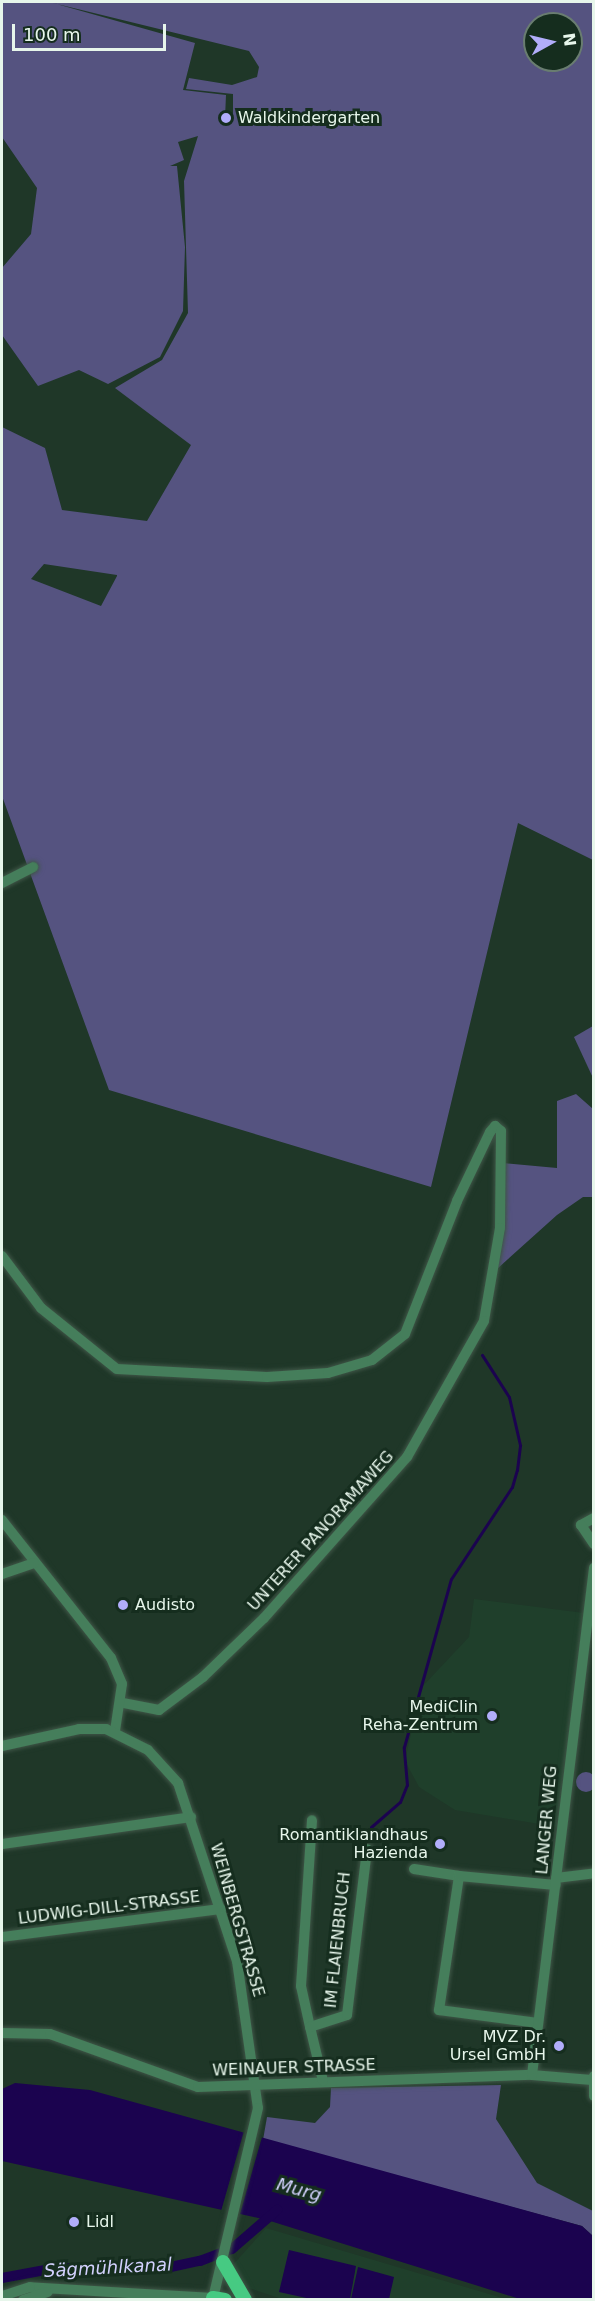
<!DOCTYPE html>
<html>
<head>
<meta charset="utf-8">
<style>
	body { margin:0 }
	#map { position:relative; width:595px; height:2301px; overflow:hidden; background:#1f3728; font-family:"DejaVu Sans",sans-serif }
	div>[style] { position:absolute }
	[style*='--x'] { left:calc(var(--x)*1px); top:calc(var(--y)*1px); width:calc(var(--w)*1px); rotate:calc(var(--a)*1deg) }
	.built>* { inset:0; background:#1f3f2b }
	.green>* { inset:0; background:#555380 }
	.round { border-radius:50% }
	.water>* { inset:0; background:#1b034f }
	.pier>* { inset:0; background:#1f3728; transform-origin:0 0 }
	.stream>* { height:3px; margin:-1.5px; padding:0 1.5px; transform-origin:1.5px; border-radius:1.5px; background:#1b034f }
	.canal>* { height:10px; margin:-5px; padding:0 5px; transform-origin:5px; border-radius:5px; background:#1b034f }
	.roads { filter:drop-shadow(0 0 2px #3f5647) drop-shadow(0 0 2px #3f5647) }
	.minor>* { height:10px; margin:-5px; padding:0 5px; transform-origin:5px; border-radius:5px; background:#457e5b }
	.major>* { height:14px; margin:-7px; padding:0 7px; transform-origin:7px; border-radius:7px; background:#46ca82 }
	.dots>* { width:16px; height:16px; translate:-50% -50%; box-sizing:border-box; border:3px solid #152d1e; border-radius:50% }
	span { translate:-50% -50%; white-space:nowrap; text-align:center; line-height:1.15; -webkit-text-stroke:6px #152d1e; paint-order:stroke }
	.poi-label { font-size:16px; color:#e7f6eb }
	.left { translate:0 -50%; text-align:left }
	.right { translate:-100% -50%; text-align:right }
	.street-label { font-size:16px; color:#e7f6eb }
	.water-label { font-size:18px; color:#d2d1fd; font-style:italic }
	.frame { position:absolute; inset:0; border:3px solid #e7f6eb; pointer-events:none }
	.north { position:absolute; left:523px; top:12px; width:60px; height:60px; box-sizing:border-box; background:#152d1e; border:2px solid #697d70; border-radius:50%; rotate:82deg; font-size:16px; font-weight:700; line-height:24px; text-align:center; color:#e7f6eb }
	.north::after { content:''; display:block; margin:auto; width:21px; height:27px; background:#b1adfa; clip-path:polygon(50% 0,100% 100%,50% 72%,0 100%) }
	.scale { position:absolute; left:12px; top:24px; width:154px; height:27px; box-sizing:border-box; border:3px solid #e7f6eb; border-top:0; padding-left:8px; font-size:18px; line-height:21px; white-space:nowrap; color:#e7f6eb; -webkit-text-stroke:4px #152d1e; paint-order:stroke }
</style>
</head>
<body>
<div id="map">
	<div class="built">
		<div style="clip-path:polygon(474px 1599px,584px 1613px,557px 1827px,455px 1810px,419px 1787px,405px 1761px,421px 1688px,469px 1637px)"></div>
		<div style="clip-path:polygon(266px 2228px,421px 2274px,506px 2299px,282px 2299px,243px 2286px,231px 2267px)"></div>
	</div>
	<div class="green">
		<div style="clip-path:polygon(evenodd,2px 2px,593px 2px,593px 860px,518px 823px,431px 1187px,109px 1090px,2px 796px,2px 427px,45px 448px,62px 510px,147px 521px,191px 445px,115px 388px,162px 360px,188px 313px,184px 181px,198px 136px,178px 142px,184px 160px,170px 166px,177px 166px,185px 247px,183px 311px,160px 357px,108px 384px,79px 370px,38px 386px,2px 335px,2px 268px,31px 234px,37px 188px,2px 137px,2px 2px,53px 3px,249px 51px,259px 67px,257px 77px,232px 85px,189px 78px,186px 89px,233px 94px,233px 116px,225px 118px,226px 95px,183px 90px,195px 43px,53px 3px,2px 2px,535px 24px,571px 24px,571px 60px,535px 60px,535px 24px,2px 2px,44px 564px,117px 575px,117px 576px,101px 606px,31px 579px,44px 564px)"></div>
		<div style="clip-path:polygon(593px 1026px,593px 1078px,574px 1037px)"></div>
		<div style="clip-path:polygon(576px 1094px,593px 1109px,593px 1197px,583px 1197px,557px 1215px,497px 1269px,503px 1163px,557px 1168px,557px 1101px)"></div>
		<div class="round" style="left:576px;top:1772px;width:20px;height:20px"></div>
		<div style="clip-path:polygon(501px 2085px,496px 2119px,537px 2183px,593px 2211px,593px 2236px,582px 2226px,263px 2140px,267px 2117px,315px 2123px,330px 2107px,331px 2088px)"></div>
	</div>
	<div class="water">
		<div style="clip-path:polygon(15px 2083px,90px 2090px,582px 2226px,593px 2236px,593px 2299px,520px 2299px,267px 2220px,2px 2161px,2px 2089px)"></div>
		<div style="clip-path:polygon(289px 2250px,356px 2266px,350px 2299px,311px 2299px,279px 2292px)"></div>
		<div style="clip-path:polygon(358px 2267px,394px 2277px,389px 2299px,351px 2299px)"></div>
	</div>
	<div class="pier">
		<div style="left:244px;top:2131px;width:19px;height:85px;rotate:16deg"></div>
	</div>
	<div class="stream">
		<div style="--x:371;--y:1827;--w:38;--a:-41"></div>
		<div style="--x:400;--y:1802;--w:18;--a:-68"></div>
		<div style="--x:407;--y:1785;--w:38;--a:-95"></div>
		<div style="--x:404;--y:1747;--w:174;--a:-74.4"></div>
		<div style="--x:451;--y:1579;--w:110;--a:-56.5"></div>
		<div style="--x:512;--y:1487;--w:18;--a:-74"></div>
		<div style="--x:517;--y:1470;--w:25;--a:-83"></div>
		<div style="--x:520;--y:1445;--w:49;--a:-102.9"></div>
		<div style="--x:509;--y:1397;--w:50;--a:-122.7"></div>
	</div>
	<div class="canal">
		<div style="--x:2;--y:2278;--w:55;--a:-10.5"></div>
		<div style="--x:56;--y:2268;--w:110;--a:0"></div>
		<div style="--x:166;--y:2268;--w:35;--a:-12"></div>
		<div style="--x:200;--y:2261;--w:34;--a:-21"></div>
		<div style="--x:232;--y:2249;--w:60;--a:-40.9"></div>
	</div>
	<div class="roads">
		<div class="minor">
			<div style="--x:2;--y:883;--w:35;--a:-27"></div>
			<div style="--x:2;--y:1256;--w:65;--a:53.1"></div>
			<div style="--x:41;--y:1308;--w:97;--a:38.8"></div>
			<div style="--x:117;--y:1369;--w:150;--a:3.1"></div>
			<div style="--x:267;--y:1377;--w:61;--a:-3.8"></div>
			<div style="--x:328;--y:1373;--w:46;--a:-16.5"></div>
			<div style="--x:372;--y:1360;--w:42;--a:-38.2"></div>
			<div style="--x:405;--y:1334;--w:143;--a:-68.6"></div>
			<div style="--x:457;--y:1201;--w:76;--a:-64.4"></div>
			<div style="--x:490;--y:1132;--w:8;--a:-50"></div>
			<div style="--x:495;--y:1126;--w:8;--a:40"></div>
			<div style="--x:501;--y:1131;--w:97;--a:90.6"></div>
			<div style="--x:500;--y:1228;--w:94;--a:99.8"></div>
			<div style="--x:484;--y:1321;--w:156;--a:119.5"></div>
			<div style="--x:407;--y:1457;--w:215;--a:131.6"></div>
			<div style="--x:264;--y:1618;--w:85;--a:136"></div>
			<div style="--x:203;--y:1677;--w:55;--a:143.1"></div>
			<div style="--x:159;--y:1710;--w:37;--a:-169"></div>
			<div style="--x:594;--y:1518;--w:15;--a:152"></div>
			<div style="--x:581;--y:1525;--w:23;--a:56"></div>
			<div style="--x:2;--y:1520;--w:176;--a:51.7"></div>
			<div style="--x:111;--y:1658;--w:28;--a:67"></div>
			<div style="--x:122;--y:1684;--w:48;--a:98.5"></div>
			<div style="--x:2;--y:1574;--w:34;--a:-19"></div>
			<div style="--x:2;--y:1746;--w:79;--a:-12.4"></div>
			<div style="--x:79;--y:1729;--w:27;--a:0"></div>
			<div style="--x:106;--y:1729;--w:47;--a:26.6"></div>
			<div style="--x:148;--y:1750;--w:45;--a:47.7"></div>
			<div style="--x:178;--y:1783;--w:188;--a:71.7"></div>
			<div style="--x:237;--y:1961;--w:148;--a:81.9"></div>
			<div style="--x:258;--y:2108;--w:195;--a:103.3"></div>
			<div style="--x:213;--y:2298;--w:183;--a:-176.6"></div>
			<div style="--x:30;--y:2287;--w:29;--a:162"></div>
			<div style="--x:2;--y:1844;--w:191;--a:-8.1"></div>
			<div style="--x:414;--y:1869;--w:46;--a:8.8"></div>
			<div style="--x:556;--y:1878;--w:38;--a:-7"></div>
			<div style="--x:2;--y:1937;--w:221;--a:-7.3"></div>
			<div style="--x:538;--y:2023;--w:100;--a:-172.5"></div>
			<div style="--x:439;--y:2010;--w:135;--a:-81.5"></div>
			<div style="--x:459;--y:1876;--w:97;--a:5.3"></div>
			<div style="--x:310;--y:2027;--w:42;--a:-102.4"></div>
			<div style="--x:301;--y:1986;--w:166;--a:-86.2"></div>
			<div style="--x:2;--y:2033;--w:48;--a:1.2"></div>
			<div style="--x:50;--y:2034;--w:157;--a:19.7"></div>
			<div style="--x:198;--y:2087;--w:334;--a:-2.1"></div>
			<div style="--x:532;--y:2075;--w:60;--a:4.8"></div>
			<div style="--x:532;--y:2075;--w:511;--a:-83.03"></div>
			<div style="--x:594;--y:2076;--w:20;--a:90"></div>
			<div style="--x:323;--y:2081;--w:56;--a:-103.5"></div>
			<div style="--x:310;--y:2027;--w:39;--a:-18"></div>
			<div style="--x:347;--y:2015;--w:167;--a:-83.1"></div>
			<div style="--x:23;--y:2300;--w:26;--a:-18"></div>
		</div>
		<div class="major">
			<div style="--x:223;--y:2262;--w:44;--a:59.9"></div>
			<div style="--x:213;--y:2298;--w:12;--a:9"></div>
		</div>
	</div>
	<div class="dots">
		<div style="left:226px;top:118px;background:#b1adfa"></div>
		<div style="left:123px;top:1605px;background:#b1adfa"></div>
		<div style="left:492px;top:1716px;background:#b1adfa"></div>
		<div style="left:440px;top:1844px;background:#b1adfa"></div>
		<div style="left:559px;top:2046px;background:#b1adfa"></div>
		<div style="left:74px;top:2222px;background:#b1adfa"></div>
	</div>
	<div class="poi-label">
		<span class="left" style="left:238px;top:118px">Waldkindergarten</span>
		<span class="left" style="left:135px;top:1605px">Audisto</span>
		<span class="right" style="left:478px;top:1716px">MediClin<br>Reha-Zentrum</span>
		<span class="right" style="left:428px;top:1844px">Romantiklandhaus<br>Hazienda</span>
		<span class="right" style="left:546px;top:2046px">MVZ Dr.<br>Ursel GmbH</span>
		<span class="left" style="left:86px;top:2222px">Lidl</span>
	</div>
	<div class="street-label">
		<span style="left:321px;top:1531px;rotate:-48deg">UNTERER PANORAMAWEG</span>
		<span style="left:547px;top:1820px;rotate:-85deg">LANGER WEG</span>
		<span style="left:109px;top:1908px;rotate:-7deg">LUDWIG-DILL-STRASSE</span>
		<span style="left:237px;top:1920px;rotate:74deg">WEINBERGSTRASSE</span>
		<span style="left:338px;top:1940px;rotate:-84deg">IM FLAIENBRUCH</span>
		<span style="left:294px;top:2068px;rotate:-2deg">WEINAUER STRASSE</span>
	</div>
	<div class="water-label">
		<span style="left:299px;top:2190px;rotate:15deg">Murg</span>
		<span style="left:108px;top:2268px;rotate:-3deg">Sägmühlkanal</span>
	</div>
	<div class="frame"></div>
	<div class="north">N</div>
	<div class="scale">100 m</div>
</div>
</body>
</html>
